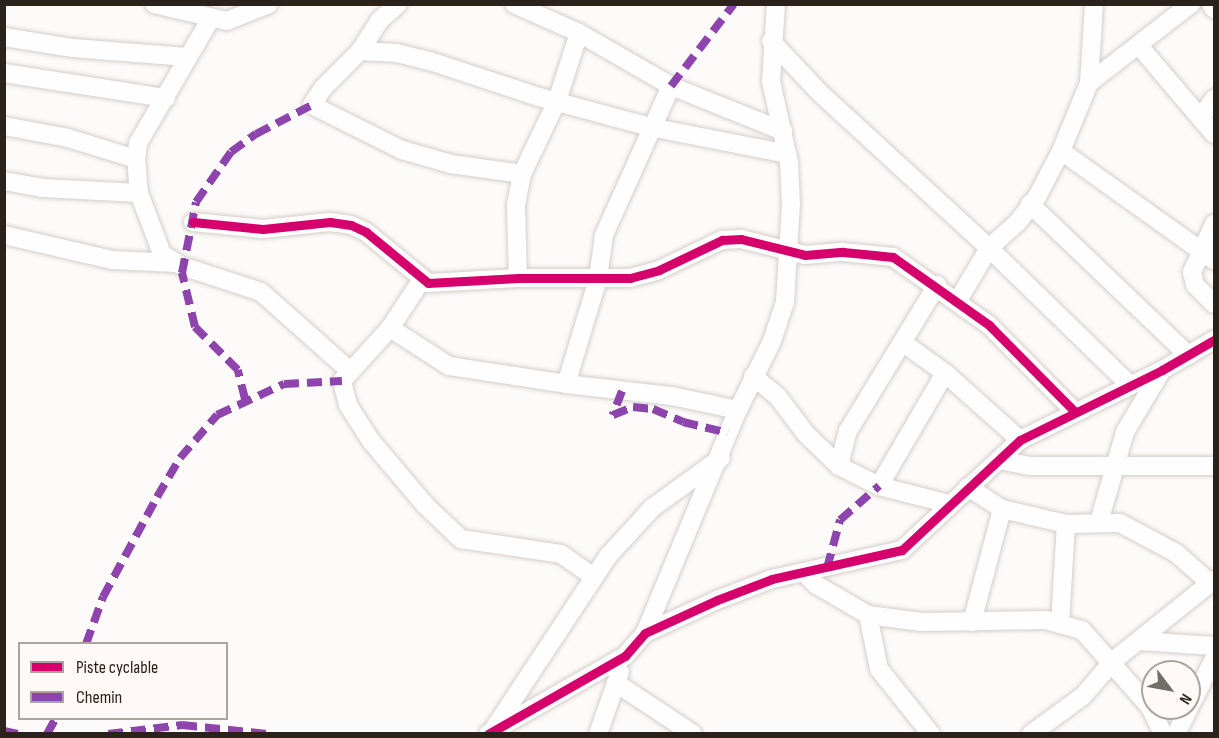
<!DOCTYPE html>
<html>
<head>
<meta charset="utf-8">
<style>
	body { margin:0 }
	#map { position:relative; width:1219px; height:738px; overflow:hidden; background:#fdfbf9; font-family:"Sofia Sans Condensed",sans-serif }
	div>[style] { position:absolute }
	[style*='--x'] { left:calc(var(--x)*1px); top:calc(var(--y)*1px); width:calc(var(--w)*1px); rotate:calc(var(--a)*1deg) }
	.roads { filter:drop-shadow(0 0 2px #d4ceca) drop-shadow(0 0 2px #d4ceca) }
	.minor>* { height:18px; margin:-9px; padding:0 9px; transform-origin:9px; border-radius:9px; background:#fffefe }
	.quiet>* { height:8px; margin-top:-4px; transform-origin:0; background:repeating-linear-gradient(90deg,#8e44ad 0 15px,transparent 0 23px) }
	.cycleway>* { height:9px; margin:-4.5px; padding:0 4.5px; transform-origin:4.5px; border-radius:4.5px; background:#d6006c }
	span { translate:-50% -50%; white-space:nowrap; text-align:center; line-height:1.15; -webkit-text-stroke:5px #fffaf7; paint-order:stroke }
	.frame { position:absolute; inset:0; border:6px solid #2b221c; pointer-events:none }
	.legend { position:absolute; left:18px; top:642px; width:210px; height:78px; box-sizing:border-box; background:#fffaf7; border:2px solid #aaa49f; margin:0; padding:8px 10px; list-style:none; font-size:18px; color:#2b221c }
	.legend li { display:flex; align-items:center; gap:12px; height:30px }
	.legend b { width:30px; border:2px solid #aaa49f }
	.north { position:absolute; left:1141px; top:660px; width:60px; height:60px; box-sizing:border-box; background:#fffaf7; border:2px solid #aaa49f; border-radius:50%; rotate:122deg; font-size:16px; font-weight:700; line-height:24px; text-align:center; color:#2b221c }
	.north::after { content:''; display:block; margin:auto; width:21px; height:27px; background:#746e69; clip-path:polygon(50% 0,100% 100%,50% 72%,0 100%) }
</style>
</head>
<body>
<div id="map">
	<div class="roads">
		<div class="minor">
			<div style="--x:154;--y:4;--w:75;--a:13.1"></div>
			<div style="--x:227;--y:21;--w:45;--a:-22"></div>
			<div style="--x:398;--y:4;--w:24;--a:138"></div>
			<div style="--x:380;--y:20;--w:37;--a:123"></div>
			<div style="--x:360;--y:51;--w:52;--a:135"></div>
			<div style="--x:323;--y:88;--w:20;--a:123"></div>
			<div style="--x:312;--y:105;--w:101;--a:26.6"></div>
			<div style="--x:402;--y:150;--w:51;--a:15.9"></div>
			<div style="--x:451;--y:164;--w:72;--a:8"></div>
			<div style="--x:514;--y:4;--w:71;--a:24"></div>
			<div style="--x:579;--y:33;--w:106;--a:29.9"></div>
			<div style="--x:671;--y:86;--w:121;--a:21.9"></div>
			<div style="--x:1211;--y:4;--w:6;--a:59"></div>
			<div style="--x:210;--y:20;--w:143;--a:120.3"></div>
			<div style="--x:138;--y:143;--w:16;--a:97"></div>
			<div style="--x:136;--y:159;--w:34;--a:85"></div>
			<div style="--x:139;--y:193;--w:65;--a:69.3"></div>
			<div style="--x:162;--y:254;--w:23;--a:31"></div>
			<div style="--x:182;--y:266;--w:83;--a:18.2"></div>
			<div style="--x:261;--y:292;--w:119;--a:41.6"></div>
			<div style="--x:4;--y:37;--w:70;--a:9.1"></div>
			<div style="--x:73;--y:48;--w:114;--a:4.5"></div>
			<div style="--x:771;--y:41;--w:73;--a:46.7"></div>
			<div style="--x:821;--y:94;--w:228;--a:42.5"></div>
			<div style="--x:989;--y:248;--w:197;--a:44.2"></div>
			<div style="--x:1140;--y:47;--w:114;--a:49.6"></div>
			<div style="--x:360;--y:51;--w:37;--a:3"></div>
			<div style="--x:397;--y:53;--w:34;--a:14"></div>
			<div style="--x:430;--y:61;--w:115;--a:18.3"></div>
			<div style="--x:539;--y:97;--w:115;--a:15.1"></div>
			<div style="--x:650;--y:127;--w:140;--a:11.1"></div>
			<div style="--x:4;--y:73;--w:164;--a:8.8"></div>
			<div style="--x:1089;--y:83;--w:129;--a:-37.8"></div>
			<div style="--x:671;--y:86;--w:163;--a:114.2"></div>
			<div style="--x:604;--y:235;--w:44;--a:97.8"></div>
			<div style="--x:598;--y:279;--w:110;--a:106.9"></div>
			<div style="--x:566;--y:384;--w:107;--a:6.5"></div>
			<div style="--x:672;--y:396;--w:67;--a:12"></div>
			<div style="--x:1202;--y:116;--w:21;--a:-55"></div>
			<div style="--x:4;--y:126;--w:65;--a:10.6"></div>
			<div style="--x:68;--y:138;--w:71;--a:17.2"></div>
			<div style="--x:1061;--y:151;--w:188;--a:35.5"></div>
			<div style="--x:4;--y:181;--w:39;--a:10"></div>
			<div style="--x:42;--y:188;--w:97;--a:3"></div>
			<div style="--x:1030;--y:204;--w:219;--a:43.7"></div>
			<div style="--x:193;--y:222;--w:70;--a:5.7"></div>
			<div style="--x:263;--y:229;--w:67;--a:-6"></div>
			<div style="--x:330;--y:222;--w:21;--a:8"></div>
			<div style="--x:351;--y:225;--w:17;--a:25"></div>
			<div style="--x:366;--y:232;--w:80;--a:39.4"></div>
			<div style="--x:428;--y:283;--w:90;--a:-3.2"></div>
			<div style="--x:518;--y:278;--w:112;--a:0"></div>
			<div style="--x:630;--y:278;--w:30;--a:-15"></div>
			<div style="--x:659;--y:270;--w:70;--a:-25.5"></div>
			<div style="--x:722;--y:240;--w:19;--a:-3"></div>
			<div style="--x:741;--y:239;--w:66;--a:14"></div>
			<div style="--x:805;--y:255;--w:38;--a:-5"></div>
			<div style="--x:843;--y:252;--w:50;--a:5.7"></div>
			<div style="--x:893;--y:257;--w:118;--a:35.3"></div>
			<div style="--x:989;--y:325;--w:122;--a:45.3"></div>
			<div style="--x:1214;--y:224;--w:53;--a:114.6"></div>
			<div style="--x:1192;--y:272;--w:13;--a:77"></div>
			<div style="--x:1195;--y:285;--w:27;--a:45"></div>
			<div style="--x:4;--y:235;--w:111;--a:13"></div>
			<div style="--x:112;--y:260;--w:64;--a:2.7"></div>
			<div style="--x:518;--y:278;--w:73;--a:-91.6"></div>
			<div style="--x:516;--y:205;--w:32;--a:-79"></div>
			<div style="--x:522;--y:174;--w:81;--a:-64.4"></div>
			<div style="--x:557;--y:101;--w:71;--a:-72.1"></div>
			<div style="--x:421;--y:281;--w:56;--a:123.4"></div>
			<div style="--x:390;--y:328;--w:72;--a:132.2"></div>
			<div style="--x:342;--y:381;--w:25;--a:76"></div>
			<div style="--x:348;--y:405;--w:43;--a:57.4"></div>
			<div style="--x:371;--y:441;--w:84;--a:49.8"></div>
			<div style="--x:425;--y:505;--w:50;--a:43.4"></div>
			<div style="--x:461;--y:539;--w:101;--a:8.5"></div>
			<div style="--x:561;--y:554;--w:39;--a:35"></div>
			<div style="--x:957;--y:302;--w:63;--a:-59.3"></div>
			<div style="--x:989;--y:248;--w:39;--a:-42"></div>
			<div style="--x:1018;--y:222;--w:31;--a:-53"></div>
			<div style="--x:1037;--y:197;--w:52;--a:-62.4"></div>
			<div style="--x:1061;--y:151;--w:74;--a:-67.6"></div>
			<div style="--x:1089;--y:83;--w:79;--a:-86.4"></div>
			<div style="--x:390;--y:328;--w:70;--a:32.8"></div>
			<div style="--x:449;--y:366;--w:118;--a:8.7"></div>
			<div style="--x:945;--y:373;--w:101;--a:41.8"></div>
			<div style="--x:753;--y:376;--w:33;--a:40"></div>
			<div style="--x:778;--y:397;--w:46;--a:52.9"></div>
			<div style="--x:806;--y:434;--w:46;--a:44.1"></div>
			<div style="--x:839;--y:466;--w:45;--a:26.6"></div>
			<div style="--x:879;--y:486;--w:72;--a:14.4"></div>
			<div style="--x:999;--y:460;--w:32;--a:11"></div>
			<div style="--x:1030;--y:466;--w:184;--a:0"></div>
			<div style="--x:839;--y:466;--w:36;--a:-76"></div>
			<div style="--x:848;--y:431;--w:171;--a:-58.6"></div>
			<div style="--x:879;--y:486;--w:131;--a:-59.7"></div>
			<div style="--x:945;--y:373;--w:53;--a:-144.2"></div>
			<div style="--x:968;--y:487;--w:40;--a:32.9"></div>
			<div style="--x:1002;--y:509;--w:66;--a:13.2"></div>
			<div style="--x:1066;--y:524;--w:54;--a:-1.1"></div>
			<div style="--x:1120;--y:523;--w:64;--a:28.2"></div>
			<div style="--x:1176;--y:553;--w:45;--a:41.4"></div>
			<div style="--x:1099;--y:522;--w:94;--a:-73.9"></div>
			<div style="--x:1125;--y:432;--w:72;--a:-59.2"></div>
			<div style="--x:804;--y:572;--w:16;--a:47"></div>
			<div style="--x:815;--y:584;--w:61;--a:30.3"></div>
			<div style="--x:868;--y:615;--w:54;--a:7.4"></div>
			<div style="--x:922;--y:622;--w:124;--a:-0.9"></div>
			<div style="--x:1046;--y:620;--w:37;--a:16"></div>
			<div style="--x:1082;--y:630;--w:103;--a:48.6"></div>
			<div style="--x:1150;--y:707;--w:30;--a:64"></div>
			<div style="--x:868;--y:615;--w:55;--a:78.5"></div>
			<div style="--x:879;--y:669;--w:83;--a:51.3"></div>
			<div style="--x:972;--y:622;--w:117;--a:-75.1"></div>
			<div style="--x:1060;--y:624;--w:100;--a:-86.6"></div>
			<div style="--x:645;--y:633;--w:242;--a:-67.4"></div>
			<div style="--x:738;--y:410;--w:77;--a:-63.8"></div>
			<div style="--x:772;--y:341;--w:41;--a:-71.6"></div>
			<div style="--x:785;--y:302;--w:97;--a:-86.5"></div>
			<div style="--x:791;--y:205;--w:42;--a:-92.7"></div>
			<div style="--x:789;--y:163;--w:84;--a:-102.4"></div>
			<div style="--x:771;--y:81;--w:77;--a:-86.3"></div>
			<div style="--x:1140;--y:641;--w:74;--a:3.9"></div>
			<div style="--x:616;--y:683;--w:92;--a:33.5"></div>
			<div style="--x:1189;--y:708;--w:55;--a:-63"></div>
			<div style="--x:495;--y:727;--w:206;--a:-56.5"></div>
			<div style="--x:609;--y:555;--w:64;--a:-47.5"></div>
			<div style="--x:652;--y:508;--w:85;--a:-35.9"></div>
			<div style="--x:488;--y:734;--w:158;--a:-29.7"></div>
			<div style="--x:625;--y:656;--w:30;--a:-49"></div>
			<div style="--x:645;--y:633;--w:79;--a:-24.6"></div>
			<div style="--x:717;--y:600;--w:59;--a:-20.9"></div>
			<div style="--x:772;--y:579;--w:133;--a:-12.6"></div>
			<div style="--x:902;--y:550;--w:161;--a:-43"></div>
			<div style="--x:1020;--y:440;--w:158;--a:-26.2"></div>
			<div style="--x:1162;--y:370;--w:60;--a:-30"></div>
			<div style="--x:598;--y:734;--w:66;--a:-70.5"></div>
			<div style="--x:1031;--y:734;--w:64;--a:-36.2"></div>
			<div style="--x:1083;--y:696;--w:46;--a:-49.4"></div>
			<div style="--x:1113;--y:661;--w:129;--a:-38.7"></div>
			<div style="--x:1176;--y:734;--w:29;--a:-63"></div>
		</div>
	</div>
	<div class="quiet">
		<div style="--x:671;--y:86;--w:103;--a:-52.5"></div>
		<div style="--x:622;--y:391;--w:26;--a:111"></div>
		<div style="--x:613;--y:415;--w:22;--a:-22"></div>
		<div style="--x:633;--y:407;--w:20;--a:6"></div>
		<div style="--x:653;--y:409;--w:33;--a:23"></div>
		<div style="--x:683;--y:422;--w:46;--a:13.7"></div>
		<div style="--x:245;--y:399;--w:30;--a:-104"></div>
		<div style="--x:238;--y:370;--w:61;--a:-135"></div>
		<div style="--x:195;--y:327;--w:56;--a:-103.5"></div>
		<div style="--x:182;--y:273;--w:72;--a:-78.8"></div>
		<div style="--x:196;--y:202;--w:61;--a:-55"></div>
		<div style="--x:231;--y:152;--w:31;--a:-36"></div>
		<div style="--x:256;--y:134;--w:63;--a:-27.4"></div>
		<div style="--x:827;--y:568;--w:50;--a:-74.8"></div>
		<div style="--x:840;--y:520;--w:52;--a:-41.1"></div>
		<div style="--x:86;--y:644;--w:50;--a:-70.1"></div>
		<div style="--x:103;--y:597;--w:114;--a:-61.6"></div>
		<div style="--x:157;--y:497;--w:45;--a:-59.5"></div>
		<div style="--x:180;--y:458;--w:57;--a:-49.3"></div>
		<div style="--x:217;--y:415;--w:74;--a:-24.8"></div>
		<div style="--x:284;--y:384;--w:58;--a:-3"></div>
		<div style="--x:4;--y:731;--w:14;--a:12"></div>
		<div style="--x:47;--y:734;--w:18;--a:-61"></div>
		<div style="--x:108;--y:734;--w:75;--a:-6.9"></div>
		<div style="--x:182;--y:725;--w:85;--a:6"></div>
	</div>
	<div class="cycleway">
		<div style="--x:193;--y:222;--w:70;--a:5.7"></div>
		<div style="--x:263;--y:229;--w:67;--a:-6"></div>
		<div style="--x:330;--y:222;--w:21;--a:8"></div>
		<div style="--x:351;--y:225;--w:17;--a:25"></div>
		<div style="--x:366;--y:232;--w:80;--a:39.4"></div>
		<div style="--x:428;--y:283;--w:90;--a:-3.2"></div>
		<div style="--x:518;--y:278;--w:112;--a:0"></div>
		<div style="--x:630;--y:278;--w:30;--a:-15"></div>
		<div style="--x:659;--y:270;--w:70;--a:-25.5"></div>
		<div style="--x:722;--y:240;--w:19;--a:-3"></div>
		<div style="--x:741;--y:239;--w:66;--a:14"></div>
		<div style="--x:805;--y:255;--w:38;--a:-5"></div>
		<div style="--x:843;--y:252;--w:50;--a:5.7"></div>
		<div style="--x:893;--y:257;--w:118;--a:35.3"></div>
		<div style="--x:989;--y:325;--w:122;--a:45.3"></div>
		<div style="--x:488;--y:734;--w:158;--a:-29.7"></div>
		<div style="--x:625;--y:656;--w:30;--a:-49"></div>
		<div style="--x:645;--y:633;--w:79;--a:-24.6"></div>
		<div style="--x:717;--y:600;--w:59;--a:-20.9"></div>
		<div style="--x:772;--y:579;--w:133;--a:-12.6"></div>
		<div style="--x:902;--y:550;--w:161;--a:-43"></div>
		<div style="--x:1020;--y:440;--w:158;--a:-26.2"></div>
		<div style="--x:1162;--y:370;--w:60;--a:-30"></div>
	</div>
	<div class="frame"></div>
	<ul class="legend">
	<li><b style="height:8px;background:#d6006c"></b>Piste cyclable</li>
	<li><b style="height:8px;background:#8e44ad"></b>Chemin</li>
	</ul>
	<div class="north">N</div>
</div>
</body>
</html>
